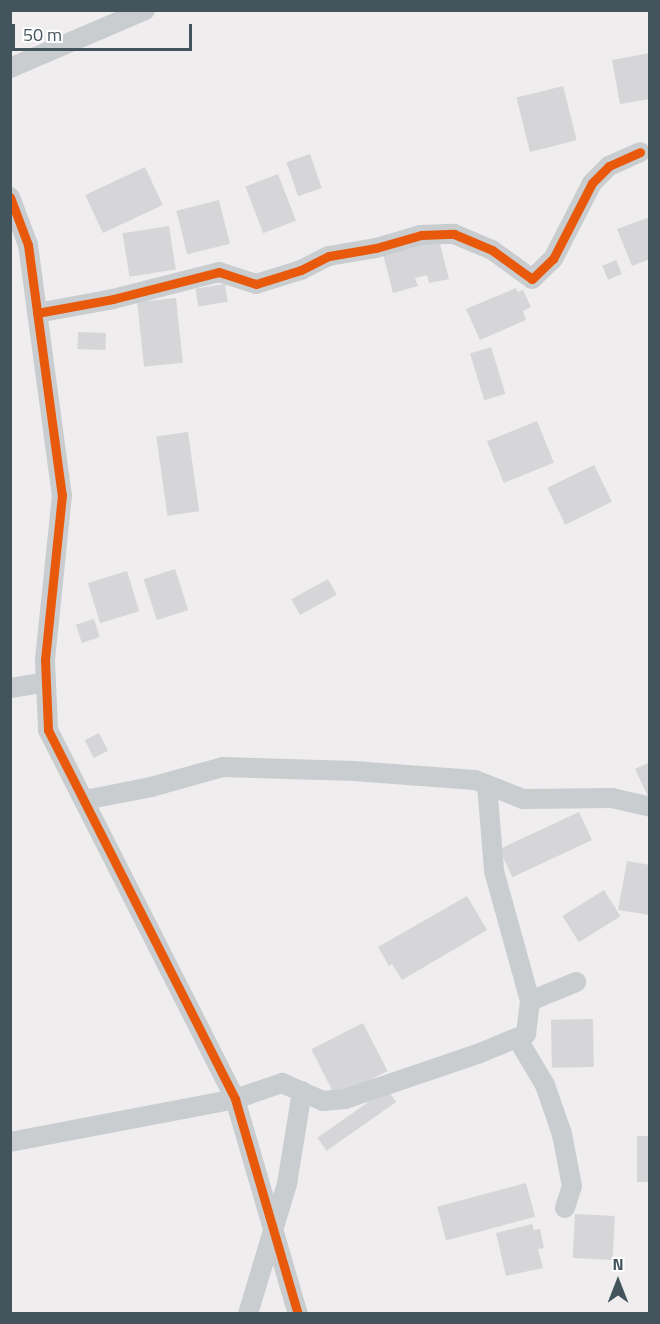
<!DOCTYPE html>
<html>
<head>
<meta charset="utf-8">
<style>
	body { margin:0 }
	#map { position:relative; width:660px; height:1324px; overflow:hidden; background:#efedee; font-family:"Titillium Web",sans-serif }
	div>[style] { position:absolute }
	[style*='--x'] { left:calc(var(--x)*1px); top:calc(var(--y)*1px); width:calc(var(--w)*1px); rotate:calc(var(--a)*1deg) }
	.building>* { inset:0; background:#d6d6d8; transform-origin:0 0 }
	.minor>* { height:20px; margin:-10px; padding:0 10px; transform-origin:10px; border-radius:10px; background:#c9cdcf }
	.cycleway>* { height:9px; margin:-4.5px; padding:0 4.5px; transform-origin:4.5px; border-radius:4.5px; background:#e8590c }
	span { translate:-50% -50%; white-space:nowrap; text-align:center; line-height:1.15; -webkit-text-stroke:6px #fff; paint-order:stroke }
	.frame { position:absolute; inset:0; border:12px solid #43545c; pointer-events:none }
	.north { position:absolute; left:588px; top:1252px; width:60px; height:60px; -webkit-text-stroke:4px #fff; paint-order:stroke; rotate:0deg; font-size:16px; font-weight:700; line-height:24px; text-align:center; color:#43545c }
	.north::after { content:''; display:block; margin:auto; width:21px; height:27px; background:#43545c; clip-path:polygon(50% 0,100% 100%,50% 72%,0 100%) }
	.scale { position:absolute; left:12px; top:24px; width:180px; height:27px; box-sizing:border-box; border:3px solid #43545c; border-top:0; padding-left:8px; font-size:18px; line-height:21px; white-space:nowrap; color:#43545c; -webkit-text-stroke:4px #fff; paint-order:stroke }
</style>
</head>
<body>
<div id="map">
	<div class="building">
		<div style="clip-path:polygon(650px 53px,650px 99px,620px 104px,612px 60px)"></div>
		<div style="left:563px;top:86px;width:56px;height:48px;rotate:76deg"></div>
		<div style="left:310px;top:154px;width:36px;height:25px;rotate:71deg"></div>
		<div style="left:145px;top:167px;width:42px;height:66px;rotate:65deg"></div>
		<div style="left:278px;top:174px;width:50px;height:35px;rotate:69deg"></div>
		<div style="left:219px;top:200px;width:45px;height:44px;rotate:76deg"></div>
		<div style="clip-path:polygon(650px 217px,650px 259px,632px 266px,617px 229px)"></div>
		<div style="left:169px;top:226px;width:44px;height:47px;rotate:81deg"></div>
		<div style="clip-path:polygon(439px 240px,449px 279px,429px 283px,427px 275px,415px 278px,418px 286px,393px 293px,382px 250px)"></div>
		<div style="left:616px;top:260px;width:15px;height:15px;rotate:67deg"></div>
		<div style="left:225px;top:284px;width:18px;height:30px;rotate:81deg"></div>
		<div style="clip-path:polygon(516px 288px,518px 292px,523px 290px,531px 307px,523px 311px,526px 320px,480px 340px,466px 309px)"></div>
		<div style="left:176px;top:298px;width:65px;height:39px;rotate:84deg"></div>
		<div style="left:78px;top:332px;width:28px;height:17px;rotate:2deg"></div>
		<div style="left:491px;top:347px;width:49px;height:22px;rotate:73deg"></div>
		<div style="left:537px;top:421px;width:45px;height:54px;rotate:68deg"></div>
		<div style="left:188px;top:432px;width:80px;height:32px;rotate:82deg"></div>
		<div style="left:594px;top:465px;width:41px;height:52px;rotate:64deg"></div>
		<div style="left:175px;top:569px;width:43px;height:33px;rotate:72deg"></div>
		<div style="left:127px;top:571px;width:42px;height:41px;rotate:73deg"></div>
		<div style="left:328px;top:579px;width:18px;height:42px;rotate:61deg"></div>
		<div style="left:94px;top:619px;width:19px;height:19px;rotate:72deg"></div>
		<div style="left:99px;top:733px;width:20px;height:16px;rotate:63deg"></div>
		<div style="clip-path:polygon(650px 762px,650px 801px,635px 769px)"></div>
		<div style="left:579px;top:812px;width:31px;height:88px;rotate:65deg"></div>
		<div style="clip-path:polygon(627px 861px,650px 865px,650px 915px,618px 910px)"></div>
		<div style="left:604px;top:890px;width:31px;height:49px;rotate:58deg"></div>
		<div style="clip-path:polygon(467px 896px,487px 930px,402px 980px,392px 964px,389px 966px,378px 947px)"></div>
		<div style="left:593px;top:1019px;width:48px;height:42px;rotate:89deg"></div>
		<div style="left:363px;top:1023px;width:54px;height:58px;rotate:63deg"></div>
		<div style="left:387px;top:1089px;width:16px;height:85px;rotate:55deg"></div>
		<div style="left:637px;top:1136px;width:13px;height:46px"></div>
		<div style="left:526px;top:1183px;width:35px;height:92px;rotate:75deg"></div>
		<div style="left:575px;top:1214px;width:40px;height:44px;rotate:3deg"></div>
		<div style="clip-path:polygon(532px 1224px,534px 1230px,540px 1229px,544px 1248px,538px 1249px,543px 1268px,506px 1276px,496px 1233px)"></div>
	</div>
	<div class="minor">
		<div style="--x:10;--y:68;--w:147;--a:-23.2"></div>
		<div style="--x:10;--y:197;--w:51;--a:69.4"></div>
		<div style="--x:28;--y:245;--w:252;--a:82.3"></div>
		<div style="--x:62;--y:495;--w:166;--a:95.9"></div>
		<div style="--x:45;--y:660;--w:70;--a:87.5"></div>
		<div style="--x:48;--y:730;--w:414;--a:63.1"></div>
		<div style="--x:235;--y:1099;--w:224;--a:73.7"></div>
		<div style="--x:37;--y:313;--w:77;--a:-10.4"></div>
		<div style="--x:113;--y:299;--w:109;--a:-14.3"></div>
		<div style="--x:219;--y:272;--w:39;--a:18"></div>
		<div style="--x:256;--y:284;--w:47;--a:-17.3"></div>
		<div style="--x:301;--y:270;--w:31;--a:-27"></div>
		<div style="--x:329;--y:256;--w:48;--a:-9.7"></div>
		<div style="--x:376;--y:248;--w:47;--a:-16.1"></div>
		<div style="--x:421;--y:235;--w:33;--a:-2"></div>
		<div style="--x:454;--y:234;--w:41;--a:22.8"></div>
		<div style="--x:492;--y:250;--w:49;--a:35.9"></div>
		<div style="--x:532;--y:279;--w:29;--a:-44"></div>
		<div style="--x:553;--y:259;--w:85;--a:-62.8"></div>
		<div style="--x:592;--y:183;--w:24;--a:-45"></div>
		<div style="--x:609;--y:166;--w:34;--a:-24"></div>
		<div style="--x:10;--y:688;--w:36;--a:-9"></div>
		<div style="--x:487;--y:785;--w:86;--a:85.3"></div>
		<div style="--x:494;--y:871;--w:135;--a:74.5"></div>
		<div style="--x:85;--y:800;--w:67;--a:-11.1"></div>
		<div style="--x:151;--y:787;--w:75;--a:-15.5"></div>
		<div style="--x:223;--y:767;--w:131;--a:1.7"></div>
		<div style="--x:354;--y:771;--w:121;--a:4.3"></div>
		<div style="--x:475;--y:780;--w:52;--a:21.6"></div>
		<div style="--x:523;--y:799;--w:89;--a:-0.6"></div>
		<div style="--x:612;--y:798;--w:39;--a:13"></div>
		<div style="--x:517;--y:1038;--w:55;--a:59.2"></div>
		<div style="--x:545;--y:1085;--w:52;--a:70.9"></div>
		<div style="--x:562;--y:1134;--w:53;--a:79.1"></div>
		<div style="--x:572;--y:1186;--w:23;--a:108"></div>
		<div style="--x:10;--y:1142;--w:229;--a:-10.8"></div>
		<div style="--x:235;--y:1099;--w:50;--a:-18.8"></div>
		<div style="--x:282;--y:1083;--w:45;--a:23.7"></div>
		<div style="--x:323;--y:1101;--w:22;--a:-5"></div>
		<div style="--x:345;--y:1099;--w:143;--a:-18.8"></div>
		<div style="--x:480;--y:1053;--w:50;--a:-22.4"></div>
		<div style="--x:526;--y:1034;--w:33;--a:-83"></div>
		<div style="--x:530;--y:1001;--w:50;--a:-22.4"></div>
		<div style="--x:248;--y:1314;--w:136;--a:-73.3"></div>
		<div style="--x:287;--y:1184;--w:94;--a:-80.8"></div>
	</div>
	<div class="cycleway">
		<div style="--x:10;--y:197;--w:51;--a:69.4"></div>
		<div style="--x:28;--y:245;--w:252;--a:82.3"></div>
		<div style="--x:62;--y:495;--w:166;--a:95.9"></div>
		<div style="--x:45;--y:660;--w:70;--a:87.5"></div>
		<div style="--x:48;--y:730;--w:414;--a:63.1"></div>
		<div style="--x:235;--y:1099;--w:224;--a:73.7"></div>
		<div style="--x:37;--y:313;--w:77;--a:-10.4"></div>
		<div style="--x:113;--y:299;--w:109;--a:-14.3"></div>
		<div style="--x:219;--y:272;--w:39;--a:18"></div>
		<div style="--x:256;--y:284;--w:47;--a:-17.3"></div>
		<div style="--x:301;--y:270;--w:31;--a:-27"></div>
		<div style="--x:329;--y:256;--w:48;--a:-9.7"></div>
		<div style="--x:376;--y:248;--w:47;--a:-16.1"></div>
		<div style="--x:421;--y:235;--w:33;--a:-2"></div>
		<div style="--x:454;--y:234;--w:41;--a:22.8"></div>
		<div style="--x:492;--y:250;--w:49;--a:35.9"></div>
		<div style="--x:532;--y:279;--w:29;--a:-44"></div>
		<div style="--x:553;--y:259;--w:85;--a:-62.8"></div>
		<div style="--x:592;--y:183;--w:24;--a:-45"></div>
		<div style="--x:609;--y:166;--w:34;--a:-24"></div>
	</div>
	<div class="frame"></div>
	<div class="north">N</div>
	<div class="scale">50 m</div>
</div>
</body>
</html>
